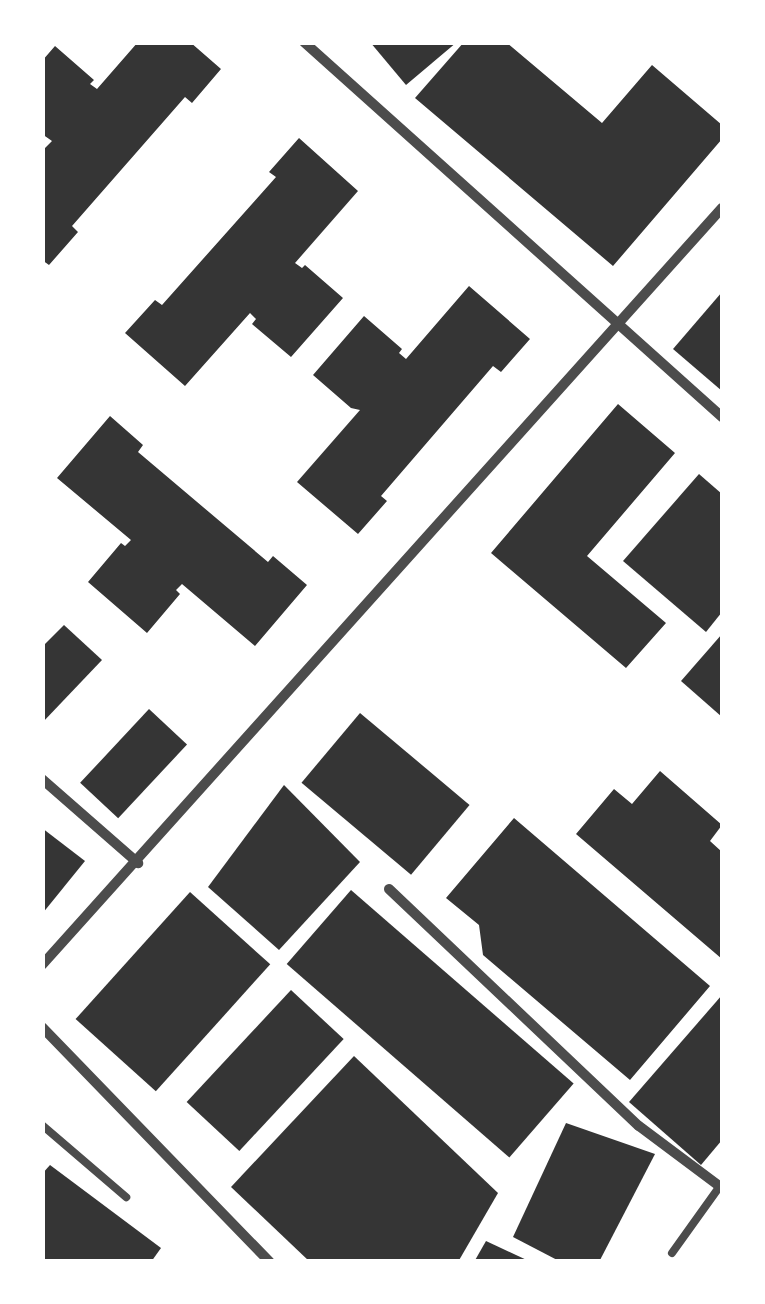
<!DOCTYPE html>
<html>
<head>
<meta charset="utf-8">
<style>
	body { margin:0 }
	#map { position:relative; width:765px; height:1304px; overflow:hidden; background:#fff; font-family:Arial,sans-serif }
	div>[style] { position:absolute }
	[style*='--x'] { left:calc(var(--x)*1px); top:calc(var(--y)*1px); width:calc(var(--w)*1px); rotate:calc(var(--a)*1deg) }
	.building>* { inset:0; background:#353535; transform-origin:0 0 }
	.service>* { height:8px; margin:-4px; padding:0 4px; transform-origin:4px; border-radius:4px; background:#4c4c4c }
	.minor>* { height:10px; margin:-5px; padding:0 5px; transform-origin:5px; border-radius:5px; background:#4c4c4c }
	span { translate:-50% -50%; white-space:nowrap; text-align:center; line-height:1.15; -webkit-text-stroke:10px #fff; paint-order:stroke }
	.frame { position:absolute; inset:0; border:45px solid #fff; pointer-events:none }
</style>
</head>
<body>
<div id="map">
	<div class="building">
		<div style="clip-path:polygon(138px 42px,190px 42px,221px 69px,192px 103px,185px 97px,72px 226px,78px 232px,49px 265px,42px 260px,42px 151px,52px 141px,42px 134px,42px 61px,55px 46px,94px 80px,90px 84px,97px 89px)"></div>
		<div style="clip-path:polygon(370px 42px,457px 42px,406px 85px)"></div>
		<div style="clip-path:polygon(464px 42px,506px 42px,602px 123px,652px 65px,722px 125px,722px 139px,613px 266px,415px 98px)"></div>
		<div style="clip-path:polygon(299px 138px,358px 191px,295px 263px,302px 268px,305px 265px,343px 298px,291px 357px,252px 324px,256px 319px,250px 313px,185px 386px,125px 333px,155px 300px,162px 305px,276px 177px,269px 172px)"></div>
		<div style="clip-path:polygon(469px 286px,530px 339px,501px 372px,493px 366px,381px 496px,387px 501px,358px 534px,297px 482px,360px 410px,351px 408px,313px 375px,364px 316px,402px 349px,399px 353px,406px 359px)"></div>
		<div style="clip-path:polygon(722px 292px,722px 391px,673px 349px)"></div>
		<div style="clip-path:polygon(618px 404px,675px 453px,587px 556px,666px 623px,626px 668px,491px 553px)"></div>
		<div style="clip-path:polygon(110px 416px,143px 445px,138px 452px,268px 562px,273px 556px,307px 585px,255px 646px,182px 584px,176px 590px,180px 594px,147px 633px,88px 582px,121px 543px,125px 546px,131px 540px,57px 478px)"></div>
		<div style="clip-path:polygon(699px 474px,722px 494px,722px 612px,706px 632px,623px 561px)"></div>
		<div style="clip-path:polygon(64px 625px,102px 660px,42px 723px,42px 647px)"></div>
		<div style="clip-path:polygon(722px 634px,722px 717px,681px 681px)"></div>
		<div style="left:149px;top:709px;width:52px;height:101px;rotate:43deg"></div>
		<div style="left:360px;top:713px;width:143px;height:91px;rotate:40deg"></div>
		<div style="clip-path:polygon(660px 771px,722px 825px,710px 841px,722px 852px,722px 959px,576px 834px,614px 789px,632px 804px)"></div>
		<div style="clip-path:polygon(284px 785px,360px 862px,279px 950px,208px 887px)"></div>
		<div style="clip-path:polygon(514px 818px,710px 986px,630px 1080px,483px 955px,479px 925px,446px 898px)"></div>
		<div style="clip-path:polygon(42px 828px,85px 861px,42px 914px)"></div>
		<div style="left:351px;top:890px;width:295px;height:98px;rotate:41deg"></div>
		<div style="left:190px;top:892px;width:108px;height:171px;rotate:42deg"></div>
		<div style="left:291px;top:990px;width:72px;height:153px;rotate:43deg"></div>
		<div style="clip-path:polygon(722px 995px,722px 1140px,701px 1165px,629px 1102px)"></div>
		<div style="clip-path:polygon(354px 1056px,498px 1193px,458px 1262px,310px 1262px,231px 1187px)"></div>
		<div style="clip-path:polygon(566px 1123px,655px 1154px,599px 1262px,561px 1262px,513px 1237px)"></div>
		<div style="clip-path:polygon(50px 1165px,161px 1248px,151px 1262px,42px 1262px,42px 1174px)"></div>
		<div style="clip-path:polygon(486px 1241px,531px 1262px,474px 1262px)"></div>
	</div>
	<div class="service">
		<div style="--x:42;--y:1125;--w:111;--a:40.6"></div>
		<div style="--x:672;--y:1253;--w:82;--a:-54.4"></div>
	</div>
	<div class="minor">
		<div style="--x:304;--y:42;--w:562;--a:41.9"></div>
		<div style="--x:42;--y:779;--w:128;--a:41.2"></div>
		<div style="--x:389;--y:889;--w:344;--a:43.5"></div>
		<div style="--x:639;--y:1126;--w:104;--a:36.8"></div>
		<div style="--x:42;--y:965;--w:1018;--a:-48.07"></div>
		<div style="--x:42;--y:1027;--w:327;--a:45.9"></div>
	</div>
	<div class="frame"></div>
</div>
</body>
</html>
